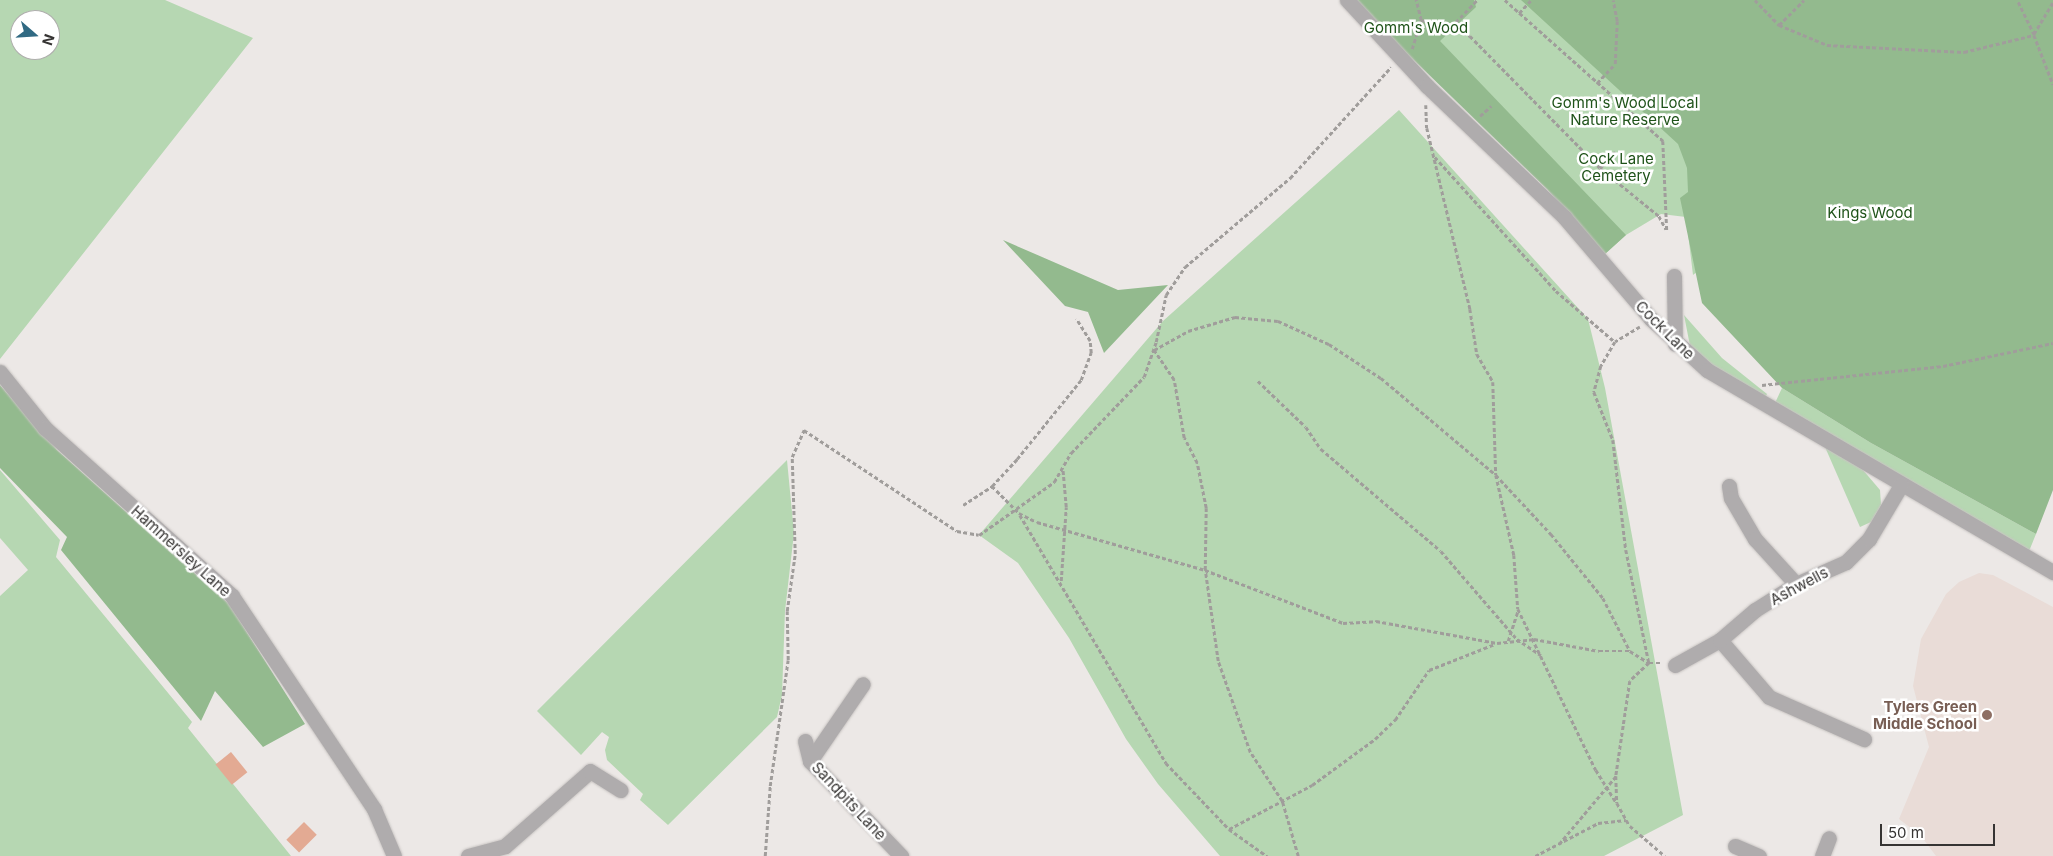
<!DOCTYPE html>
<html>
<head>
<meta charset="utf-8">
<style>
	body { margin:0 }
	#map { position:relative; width:2053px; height:856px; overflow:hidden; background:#ece8e6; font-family:Inter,sans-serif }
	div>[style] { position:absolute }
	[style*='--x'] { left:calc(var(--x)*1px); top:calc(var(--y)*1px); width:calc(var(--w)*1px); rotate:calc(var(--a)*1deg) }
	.built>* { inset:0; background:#e9dcd7 }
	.green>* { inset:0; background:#b6d7b2 }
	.forest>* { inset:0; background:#93ba8e }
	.building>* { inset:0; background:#e3aa93; transform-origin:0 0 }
	.path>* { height:2.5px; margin-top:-1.25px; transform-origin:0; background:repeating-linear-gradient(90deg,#a09d9b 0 4px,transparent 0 6.5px) }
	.roads { filter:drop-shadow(0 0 1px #c8c4c2) drop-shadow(0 0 1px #c8c4c2) }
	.minor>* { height:15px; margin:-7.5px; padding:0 7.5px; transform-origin:7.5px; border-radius:7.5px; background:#afacad }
	.dots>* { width:14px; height:14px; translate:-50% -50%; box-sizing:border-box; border:2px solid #fff; border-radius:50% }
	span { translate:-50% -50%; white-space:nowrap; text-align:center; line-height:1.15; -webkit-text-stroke:5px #fff; paint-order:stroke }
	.park-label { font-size:15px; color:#1f5319 }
	.street-label { font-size:15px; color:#363433 }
	.education-label { font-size:15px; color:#785e54; font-weight:700 }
	.right { translate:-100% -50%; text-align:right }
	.north { position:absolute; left:10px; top:10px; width:50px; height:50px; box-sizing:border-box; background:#fff; border:1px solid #afaead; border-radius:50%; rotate:109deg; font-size:14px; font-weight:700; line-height:20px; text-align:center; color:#363433 }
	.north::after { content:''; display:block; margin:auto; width:18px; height:22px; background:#316a83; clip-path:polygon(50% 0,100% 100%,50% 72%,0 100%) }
	.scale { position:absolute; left:1880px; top:824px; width:115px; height:22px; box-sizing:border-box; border:2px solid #363433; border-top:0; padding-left:6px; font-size:15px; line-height:18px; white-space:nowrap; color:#363433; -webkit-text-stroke:4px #fff; paint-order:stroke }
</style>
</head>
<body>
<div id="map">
	<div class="built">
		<div style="clip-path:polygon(1979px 573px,1993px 575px,2053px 607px,2053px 856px,1936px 856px,1921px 836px,1899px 819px,1929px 747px,1913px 686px,1921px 639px,1946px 594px,1959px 582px)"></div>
	</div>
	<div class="green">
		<div style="clip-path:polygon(evenodd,0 0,165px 0,253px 38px,0 359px,0 0,20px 20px,50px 20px,50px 50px,20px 50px,20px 20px)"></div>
		<div style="clip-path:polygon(1352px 0,2053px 0,1693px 275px,1686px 217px,1661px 214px,1626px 235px,1605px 254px,1547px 189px)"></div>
		<div style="clip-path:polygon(1399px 110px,1588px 319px,1605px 388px,1683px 815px,1604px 856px,1220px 856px,1158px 784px,1126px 739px,1069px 638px,1018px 563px,979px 535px,1163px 321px)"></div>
		<div style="clip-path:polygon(1684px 315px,1722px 358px,1767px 394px,1765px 398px,1691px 351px)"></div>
		<div style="clip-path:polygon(1782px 388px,1871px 443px,2036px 534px,2027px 556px,1775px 403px)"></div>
		<div style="clip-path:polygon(1825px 447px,1863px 470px,1880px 490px,1881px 505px,1871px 522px,1860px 527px)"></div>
		<div style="clip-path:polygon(787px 460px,794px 533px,785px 611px,782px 695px,777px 717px,668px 825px,640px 800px,643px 794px,607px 760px,605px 750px,609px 737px,602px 732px,581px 755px,537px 711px)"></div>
		<div style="clip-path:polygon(0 470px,60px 540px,56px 557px,192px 722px,188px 728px,291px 856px,0 856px,0 596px,28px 570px,0 538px)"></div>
	</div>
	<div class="forest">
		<div style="clip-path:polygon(1352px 0,1474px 0,1476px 7px,1440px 41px,1626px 235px,1605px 254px,1547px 189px)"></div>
		<div style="clip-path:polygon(1521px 0,2053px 0,2053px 490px,2036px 534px,1871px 443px,1782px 388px,1702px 303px,1680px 198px,1688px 192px,1687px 168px,1678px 144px)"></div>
		<div style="clip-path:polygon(1003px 240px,1118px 290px,1168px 285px,1104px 353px,1088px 312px,1065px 306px)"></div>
		<div style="clip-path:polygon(0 385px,57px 450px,229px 604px,305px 724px,263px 747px,215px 691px,201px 721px,61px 550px,67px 537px,0 468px)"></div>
	</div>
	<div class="building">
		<div style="left:231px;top:752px;width:26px;height:20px;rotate:51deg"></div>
		<div style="left:304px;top:822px;width:18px;height:25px;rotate:45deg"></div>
	</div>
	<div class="path">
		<div style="--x:1505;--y:0;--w:212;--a:41.7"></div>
		<div style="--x:1663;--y:141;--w:90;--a:87.5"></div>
		<div style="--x:1755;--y:0;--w:35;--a:46"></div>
		<div style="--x:1779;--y:25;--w:52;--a:22.6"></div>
		<div style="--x:1827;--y:45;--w:137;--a:2.9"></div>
		<div style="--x:1964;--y:52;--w:72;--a:-13.7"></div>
		<div style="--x:2034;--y:35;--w:39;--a:-116"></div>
		<div style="--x:2053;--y:3;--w:37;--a:121"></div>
		<div style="--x:2034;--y:35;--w:53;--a:68.8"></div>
		<div style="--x:1519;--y:13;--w:18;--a:-47"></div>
		<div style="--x:1421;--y:20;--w:31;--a:13"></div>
		<div style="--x:1451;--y:27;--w:37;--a:-46"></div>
		<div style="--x:1779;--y:25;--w:35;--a:-45"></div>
		<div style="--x:1451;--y:27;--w:21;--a:25"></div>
		<div style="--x:1470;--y:36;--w:185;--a:45.4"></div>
		<div style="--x:1600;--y:168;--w:76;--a:39.1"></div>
		<div style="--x:1659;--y:216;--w:15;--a:62"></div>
		<div style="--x:1412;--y:49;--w:30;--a:-73"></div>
		<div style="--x:1421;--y:20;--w:21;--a:-104"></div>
		<div style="--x:1597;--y:83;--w:26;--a:-47"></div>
		<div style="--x:1615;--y:64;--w:43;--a:-87.3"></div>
		<div style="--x:1617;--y:21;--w:21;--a:-101"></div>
		<div style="--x:1426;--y:105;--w:23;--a:88"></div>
		<div style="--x:1427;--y:128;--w:186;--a:76.6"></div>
		<div style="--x:1470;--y:309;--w:46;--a:81.2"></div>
		<div style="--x:1477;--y:354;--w:32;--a:60"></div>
		<div style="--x:1493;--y:382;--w:93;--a:88.2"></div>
		<div style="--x:1496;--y:475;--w:81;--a:47"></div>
		<div style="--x:1551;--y:534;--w:82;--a:50.9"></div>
		<div style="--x:1603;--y:598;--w:59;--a:63"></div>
		<div style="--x:1480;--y:116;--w:15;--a:-42"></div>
		<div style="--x:1435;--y:157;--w:181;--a:47.9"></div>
		<div style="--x:1556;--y:291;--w:77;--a:40.8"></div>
		<div style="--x:1600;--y:168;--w:22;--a:-47"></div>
		<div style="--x:1640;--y:327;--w:29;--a:149"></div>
		<div style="--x:1615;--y:342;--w:28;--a:120"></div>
		<div style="--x:1601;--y:366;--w:27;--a:105"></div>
		<div style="--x:1594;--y:392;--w:52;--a:68.4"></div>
		<div style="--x:1613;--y:440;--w:111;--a:83.3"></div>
		<div style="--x:1626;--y:550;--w:115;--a:78.5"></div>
		<div style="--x:1649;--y:663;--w:26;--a:137"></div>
		<div style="--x:1630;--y:681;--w:96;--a:98.4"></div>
		<div style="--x:1616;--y:776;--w:27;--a:88"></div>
		<div style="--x:1617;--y:803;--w:26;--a:61"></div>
		<div style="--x:1630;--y:826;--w:46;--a:40.6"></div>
		<div style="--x:1258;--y:381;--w:66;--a:43.8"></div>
		<div style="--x:1306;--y:427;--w:27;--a:56"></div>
		<div style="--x:1321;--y:449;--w:157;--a:40.4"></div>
		<div style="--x:1441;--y:551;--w:116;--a:49.2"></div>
		<div style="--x:1517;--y:639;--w:29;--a:34"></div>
		<div style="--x:1762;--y:385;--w:182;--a:-6"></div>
		<div style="--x:1943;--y:366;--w:112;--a:-11.8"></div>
		<div style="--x:992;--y:486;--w:38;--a:45"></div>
		<div style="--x:1019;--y:513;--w:20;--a:27"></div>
		<div style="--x:1037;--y:522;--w:175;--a:15.9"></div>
		<div style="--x:1205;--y:570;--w:148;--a:21"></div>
		<div style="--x:1343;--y:623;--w:33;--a:-3"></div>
		<div style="--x:1376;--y:621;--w:123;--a:10.3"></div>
		<div style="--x:1497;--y:643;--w:37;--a:-6"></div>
		<div style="--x:1534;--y:639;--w:66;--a:10.5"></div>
		<div style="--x:1599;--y:651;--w:31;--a:0"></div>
		<div style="--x:1630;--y:651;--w:22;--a:32"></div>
		<div style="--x:1649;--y:663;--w:12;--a:0"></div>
		<div style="--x:963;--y:505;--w:35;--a:-33"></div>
		<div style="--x:992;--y:486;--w:37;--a:-47"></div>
		<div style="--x:1017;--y:459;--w:102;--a:-51"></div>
		<div style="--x:1081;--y:380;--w:29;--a:-70"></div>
		<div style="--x:1091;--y:353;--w:12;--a:-95"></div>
		<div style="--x:1090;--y:341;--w:26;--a:-122"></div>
		<div style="--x:1020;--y:515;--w:288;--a:59.5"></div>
		<div style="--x:1166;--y:763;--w:91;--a:46.3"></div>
		<div style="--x:1229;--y:829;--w:47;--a:35.4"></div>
		<div style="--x:1061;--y:581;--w:74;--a:-86.1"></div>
		<div style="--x:1066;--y:507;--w:37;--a:-95"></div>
		<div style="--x:1508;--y:641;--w:32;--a:-72"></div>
		<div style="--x:1229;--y:829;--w:94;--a:-27.9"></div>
		<div style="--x:1312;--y:785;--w:78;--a:-36.1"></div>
		<div style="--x:1375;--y:739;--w:28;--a:-44"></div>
		<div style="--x:1395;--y:720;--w:60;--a:-55.8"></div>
		<div style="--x:1429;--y:670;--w:71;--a:-21.5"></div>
		<div style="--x:1559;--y:844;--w:89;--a:-50"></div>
		<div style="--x:765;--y:856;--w:70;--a:-85.9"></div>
		<div style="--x:770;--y:786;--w:127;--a:-81.9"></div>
		<div style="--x:788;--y:660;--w:49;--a:-91.2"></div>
		<div style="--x:787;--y:611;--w:58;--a:-82"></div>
		<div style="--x:795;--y:554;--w:97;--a:-91.8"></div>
		<div style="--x:792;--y:457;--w:30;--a:-66"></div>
		<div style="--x:804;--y:430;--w:183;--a:33.4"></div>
		<div style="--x:957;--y:531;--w:22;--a:10"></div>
		<div style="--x:979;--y:535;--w:92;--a:-35.2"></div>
		<div style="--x:1054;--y:482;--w:34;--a:-60"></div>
		<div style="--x:1071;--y:453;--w:105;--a:-46.2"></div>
		<div style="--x:1144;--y:377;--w:37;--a:-71"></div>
		<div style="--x:1156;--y:342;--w:48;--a:-78"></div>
		<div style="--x:1166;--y:295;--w:34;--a:-56"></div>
		<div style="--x:1185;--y:267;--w:138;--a:-40.3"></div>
		<div style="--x:1290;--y:178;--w:150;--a:-47.7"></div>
		<div style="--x:1298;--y:856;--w:57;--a:-106.2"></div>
		<div style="--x:1282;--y:801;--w:59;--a:-123.1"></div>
		<div style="--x:1250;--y:752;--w:96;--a:-109.4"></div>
		<div style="--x:1218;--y:661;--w:92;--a:-98.1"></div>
		<div style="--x:1205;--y:570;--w:62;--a:-89.1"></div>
		<div style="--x:1206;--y:508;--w:46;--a:-101.3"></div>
		<div style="--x:1197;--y:463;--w:28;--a:-117"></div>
		<div style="--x:1184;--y:438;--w:59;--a:-99.8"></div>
		<div style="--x:1174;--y:380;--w:36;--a:-124"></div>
		<div style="--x:1154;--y:350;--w:39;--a:-29"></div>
		<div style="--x:1188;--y:331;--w:49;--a:-16.6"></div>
		<div style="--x:1235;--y:317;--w:43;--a:5.3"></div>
		<div style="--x:1278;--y:321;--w:56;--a:24.3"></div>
		<div style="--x:1329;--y:344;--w:62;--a:33.2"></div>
		<div style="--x:1381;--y:378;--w:150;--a:40.1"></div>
		<div style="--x:1496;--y:475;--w:82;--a:77.3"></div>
		<div style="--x:1514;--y:555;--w:54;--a:85.8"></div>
		<div style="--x:1518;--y:609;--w:179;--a:64.2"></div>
		<div style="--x:1596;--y:770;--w:39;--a:58"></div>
		<div style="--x:1535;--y:856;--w:71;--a:-27.6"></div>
		<div style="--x:1598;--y:823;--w:28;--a:-6"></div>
	</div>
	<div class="roads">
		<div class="minor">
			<div style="--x:1347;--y:0;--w:117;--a:47.1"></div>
			<div style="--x:1427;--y:86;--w:190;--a:43.7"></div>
			<div style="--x:1564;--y:217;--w:134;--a:49.5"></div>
			<div style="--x:1651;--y:319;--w:76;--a:42.3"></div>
			<div style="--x:1707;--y:370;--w:401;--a:30.3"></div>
			<div style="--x:1674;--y:276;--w:68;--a:89.2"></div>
			<div style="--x:0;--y:372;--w:72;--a:51.2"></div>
			<div style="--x:45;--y:428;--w:251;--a:41.9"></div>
			<div style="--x:232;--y:596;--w:256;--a:56.3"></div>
			<div style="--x:374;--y:809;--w:51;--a:66.9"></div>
			<div style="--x:1729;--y:486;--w:12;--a:81"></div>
			<div style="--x:1731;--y:498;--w:48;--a:59.7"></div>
			<div style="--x:1755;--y:539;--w:61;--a:47.7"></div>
			<div style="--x:1720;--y:640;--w:75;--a:49.3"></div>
			<div style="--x:1769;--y:697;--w:104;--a:23.9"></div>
			<div style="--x:1675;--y:665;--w:51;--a:-29.1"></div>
			<div style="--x:1720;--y:640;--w:46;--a:-40.6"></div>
			<div style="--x:1755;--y:610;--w:49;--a:-32.4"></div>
			<div style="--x:1796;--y:584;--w:55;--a:-23.7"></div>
			<div style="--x:1846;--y:562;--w:33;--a:-45"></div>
			<div style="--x:1869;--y:539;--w:63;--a:-59.3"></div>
			<div style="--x:805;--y:741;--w:21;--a:76"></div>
			<div style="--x:810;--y:761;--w:132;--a:46.2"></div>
			<div style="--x:810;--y:761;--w:93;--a:-55.5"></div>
			<div style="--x:1735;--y:846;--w:26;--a:23"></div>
			<div style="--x:468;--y:856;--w:38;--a:-15"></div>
			<div style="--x:505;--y:846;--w:113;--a:-41.4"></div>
			<div style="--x:590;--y:771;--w:36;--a:32"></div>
			<div style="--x:1822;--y:856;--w:19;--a:-69"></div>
		</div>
	</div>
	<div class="dots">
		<div style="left:1987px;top:715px;background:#8d6e63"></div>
	</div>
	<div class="park-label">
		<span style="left:1416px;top:28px">Gomm's Wood</span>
		<span style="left:1625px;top:111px">Gomm's Wood Local<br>Nature Reserve</span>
		<span style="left:1616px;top:167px">Cock Lane<br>Cemetery</span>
		<span style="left:1870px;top:213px">Kings Wood</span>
	</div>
	<div class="street-label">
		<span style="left:1665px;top:330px;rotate:45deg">Cock Lane</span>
		<span style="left:181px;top:551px;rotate:42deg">Hammersley Lane</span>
		<span style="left:1799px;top:586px;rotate:-28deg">Ashwells</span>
		<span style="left:849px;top:801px;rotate:47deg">Sandpits Lane</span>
	</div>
	<div class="education-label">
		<span class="right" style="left:1977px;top:715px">Tylers Green<br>Middle School</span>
	</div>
	<div class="north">N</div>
	<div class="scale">50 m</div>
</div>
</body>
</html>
